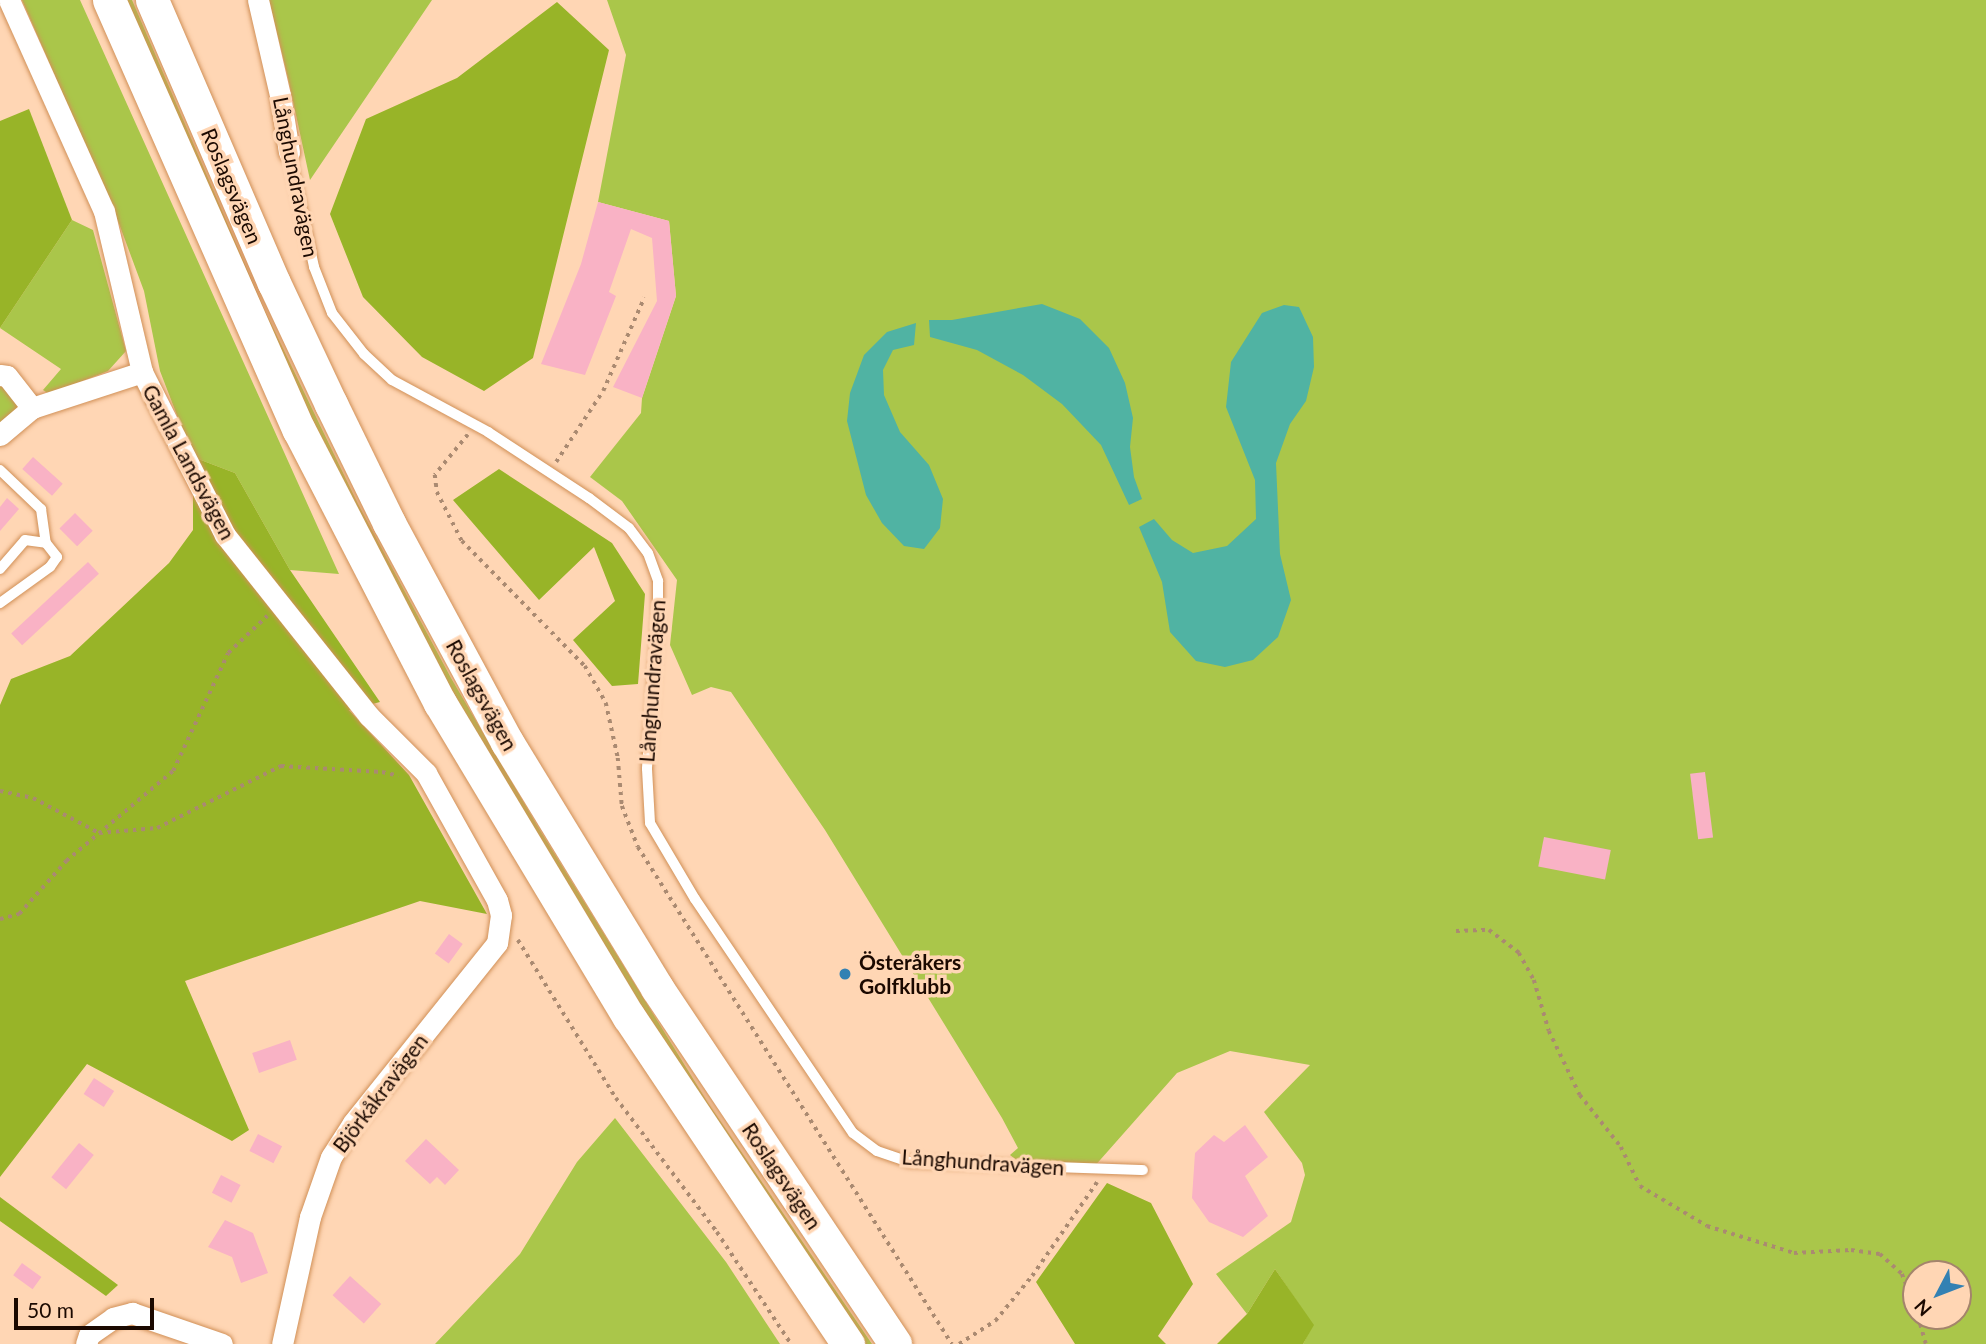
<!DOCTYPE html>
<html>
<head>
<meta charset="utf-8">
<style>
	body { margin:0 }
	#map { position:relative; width:1986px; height:1344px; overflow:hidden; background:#ffd6b4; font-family:Lato,sans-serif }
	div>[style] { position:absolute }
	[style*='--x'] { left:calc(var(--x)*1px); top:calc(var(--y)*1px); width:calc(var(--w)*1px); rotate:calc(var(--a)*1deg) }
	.green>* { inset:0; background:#aac64a }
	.forest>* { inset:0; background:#98b428 }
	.water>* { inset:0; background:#50b3a3 }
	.building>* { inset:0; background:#f9b2c5; transform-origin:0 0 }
	.path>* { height:3.5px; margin-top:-1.75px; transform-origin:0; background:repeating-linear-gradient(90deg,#aa8a71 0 3.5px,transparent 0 8.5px) }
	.roads { filter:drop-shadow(0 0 2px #d19057) drop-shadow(0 0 2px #d19057) }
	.lane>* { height:10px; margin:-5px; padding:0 5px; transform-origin:5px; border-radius:5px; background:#fff }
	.street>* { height:21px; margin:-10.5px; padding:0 10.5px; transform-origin:10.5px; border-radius:10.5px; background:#fff }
	.primary>* { height:33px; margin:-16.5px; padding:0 16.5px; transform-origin:16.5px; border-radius:16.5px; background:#fff }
	.dots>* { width:19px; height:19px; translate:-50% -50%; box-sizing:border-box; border:4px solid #ffd6b4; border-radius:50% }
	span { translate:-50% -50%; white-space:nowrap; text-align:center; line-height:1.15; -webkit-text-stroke:7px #ffd6b4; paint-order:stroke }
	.street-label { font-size:21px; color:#1b0900 }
	.poi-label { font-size:21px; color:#1b0900; font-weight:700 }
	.left { translate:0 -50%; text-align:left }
	.north { position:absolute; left:1902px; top:1260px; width:70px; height:70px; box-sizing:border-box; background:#ffd6b4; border:2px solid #a4846c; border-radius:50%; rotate:228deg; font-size:19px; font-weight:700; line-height:28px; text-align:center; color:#1b0900 }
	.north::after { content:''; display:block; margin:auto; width:24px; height:32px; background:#3381b3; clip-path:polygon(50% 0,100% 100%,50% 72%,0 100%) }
	.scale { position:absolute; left:14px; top:1298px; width:140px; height:32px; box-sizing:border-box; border:4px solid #1b0900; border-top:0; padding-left:9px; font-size:21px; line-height:24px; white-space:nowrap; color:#1b0900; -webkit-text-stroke:5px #ffd6b4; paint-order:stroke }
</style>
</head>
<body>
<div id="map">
	<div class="green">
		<div style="clip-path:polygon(22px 0,80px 0,339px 574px,290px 570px,235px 473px,193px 457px,160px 371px,144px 291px,118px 221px)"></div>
		<div style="clip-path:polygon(121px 0,132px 0,264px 309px,358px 504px,451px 678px,538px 827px,708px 1103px,872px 1344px,860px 1344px,592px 937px,373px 554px)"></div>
		<div style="clip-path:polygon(269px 0,432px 0,310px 180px,288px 78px)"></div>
		<div style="clip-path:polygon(evenodd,607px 0,1986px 0,1986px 1344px,1303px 1344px,1313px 1325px,1275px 1269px,1247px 1314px,1216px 1274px,1291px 1222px,1305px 1175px,1302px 1163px,1264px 1112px,1310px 1065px,1230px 1051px,1177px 1073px,1093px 1168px,1026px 1168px,1010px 1155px,1018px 1148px,1002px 1118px,825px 830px,731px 692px,711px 687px,692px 695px,670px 645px,677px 580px,622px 501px,590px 477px,641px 413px,642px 398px,676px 296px,669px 221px,598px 202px,626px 55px,607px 0,1916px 1274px,1958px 1274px,1958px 1316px,1916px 1316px,1916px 1274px)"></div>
		<div style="clip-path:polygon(72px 220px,93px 230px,126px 351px,108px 371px,49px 394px,43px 390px,61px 369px,0 328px)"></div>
		<div style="clip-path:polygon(0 385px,24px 406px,0 430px)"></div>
		<div style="clip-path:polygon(615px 1118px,726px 1262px,780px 1344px,435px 1344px,520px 1254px,577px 1162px)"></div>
	</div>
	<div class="forest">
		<div style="clip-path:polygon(557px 2px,609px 50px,533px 358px,484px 391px,422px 357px,363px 297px,330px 214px,366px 119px,457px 78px)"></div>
		<div style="clip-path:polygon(29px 109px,72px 220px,0 328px,0 121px)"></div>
		<div style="clip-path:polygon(193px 457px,235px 473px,290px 570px,380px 702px,349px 710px,409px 775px,487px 914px,420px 901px,185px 981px,249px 1130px,232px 1141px,87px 1064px,0 1177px,0 705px,11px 679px,70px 656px,169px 563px,193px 530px)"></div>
		<div style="clip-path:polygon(499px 469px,612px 543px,645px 594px,638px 684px,612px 686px,573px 640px,615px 601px,594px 547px,539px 600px,453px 500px)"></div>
		<div style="clip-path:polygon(1107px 1183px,1151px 1203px,1193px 1284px,1158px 1336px,1166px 1344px,1075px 1344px,1036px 1282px)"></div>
		<div style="clip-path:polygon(0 1197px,118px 1285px,106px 1296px,0 1221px)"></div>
		<div style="clip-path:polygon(1275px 1269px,1314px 1325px,1303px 1344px,1217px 1344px,1247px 1314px)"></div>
	</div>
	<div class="water">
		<div style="clip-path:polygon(1042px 304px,1080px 319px,1109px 348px,1125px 383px,1133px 418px,1130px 447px,1134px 477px,1142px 499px,1129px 505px,1101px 445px,1062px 404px,1023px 375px,977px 350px,930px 337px,929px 320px,952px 320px)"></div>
		<div style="clip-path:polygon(1284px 305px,1299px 307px,1313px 337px,1314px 367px,1306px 401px,1290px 424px,1276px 463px,1280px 554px,1291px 600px,1278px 637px,1253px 660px,1225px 667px,1196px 661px,1170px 632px,1162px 582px,1139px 527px,1154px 519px,1172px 540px,1193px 553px,1227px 546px,1256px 519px,1255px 480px,1226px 407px,1231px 362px,1262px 313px)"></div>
		<div style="clip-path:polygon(916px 323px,914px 345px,893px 350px,883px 370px,884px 395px,900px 432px,929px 465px,943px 499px,940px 528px,924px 549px,904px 546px,882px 523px,866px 495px,847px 421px,850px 393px,864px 355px,887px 332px)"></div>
	</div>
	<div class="building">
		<div style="clip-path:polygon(598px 202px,669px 221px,676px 296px,642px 398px,613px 387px,657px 301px,652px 238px,631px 229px,609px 292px,616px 296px,585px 375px,541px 364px,581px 264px)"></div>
		<div style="left:33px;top:457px;width:40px;height:16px;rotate:42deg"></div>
		<div style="clip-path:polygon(7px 498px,19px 509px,0 531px,0 507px)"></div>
		<div style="left:75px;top:513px;width:25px;height:22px;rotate:45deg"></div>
		<div style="left:88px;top:562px;width:16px;height:105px;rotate:47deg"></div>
		<div style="left:1705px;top:772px;width:66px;height:15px;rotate:83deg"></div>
		<div style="left:1544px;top:837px;width:68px;height:30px;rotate:11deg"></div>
		<div style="left:449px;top:934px;width:17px;height:24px;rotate:36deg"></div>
		<div style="left:290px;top:1040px;width:21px;height:40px;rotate:71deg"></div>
		<div style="left:94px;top:1078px;width:24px;height:19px;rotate:33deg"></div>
		<div style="clip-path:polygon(1245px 1125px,1268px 1157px,1245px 1176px,1268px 1216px,1243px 1237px,1209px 1222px,1192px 1198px,1195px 1153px,1214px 1135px,1224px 1142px)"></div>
		<div style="left:258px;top:1134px;width:27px;height:19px;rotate:27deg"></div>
		<div style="clip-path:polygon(426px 1139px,459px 1170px,445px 1185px,437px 1177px,430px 1184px,405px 1161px)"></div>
		<div style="left:79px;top:1143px;width:19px;height:44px;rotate:39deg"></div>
		<div style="left:221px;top:1175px;width:22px;height:20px;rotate:27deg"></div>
		<div style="clip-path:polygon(225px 1220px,253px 1233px,268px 1273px,241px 1283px,232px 1257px,208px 1247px)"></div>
		<div style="left:22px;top:1263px;width:24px;height:15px;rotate:36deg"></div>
		<div style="left:350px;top:1276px;width:42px;height:26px;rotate:42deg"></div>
	</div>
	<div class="path">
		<div style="--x:468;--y:435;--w:52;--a:129.5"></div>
		<div style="--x:435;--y:475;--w:17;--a:83"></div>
		<div style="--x:437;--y:492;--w:55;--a:63"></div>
		<div style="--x:462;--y:541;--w:175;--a:45.5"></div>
		<div style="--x:585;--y:666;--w:43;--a:60.4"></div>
		<div style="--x:606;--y:703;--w:56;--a:77.7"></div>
		<div style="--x:618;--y:758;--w:48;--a:85.2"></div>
		<div style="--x:622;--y:806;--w:44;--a:68.7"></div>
		<div style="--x:638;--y:847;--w:588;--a:57.72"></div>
		<div style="--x:556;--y:462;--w:85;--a:-56.5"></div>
		<div style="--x:603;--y:391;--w:102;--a:-66.2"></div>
		<div style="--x:0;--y:791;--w:34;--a:12"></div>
		<div style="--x:33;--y:798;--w:75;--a:27.9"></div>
		<div style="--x:99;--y:833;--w:58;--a:-4.9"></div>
		<div style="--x:157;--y:828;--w:139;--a:-26.6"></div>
		<div style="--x:281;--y:766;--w:101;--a:3.4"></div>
		<div style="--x:382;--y:772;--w:17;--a:13"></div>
		<div style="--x:0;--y:919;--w:20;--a:-15"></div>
		<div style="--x:19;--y:914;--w:71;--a:-48.4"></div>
		<div style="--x:66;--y:861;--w:140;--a:-40.1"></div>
		<div style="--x:173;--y:771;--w:130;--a:-65"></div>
		<div style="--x:228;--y:653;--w:54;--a:-43.5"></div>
		<div style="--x:1456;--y:931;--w:33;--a:-2"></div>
		<div style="--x:1489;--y:930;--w:38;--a:37"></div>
		<div style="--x:1519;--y:953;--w:31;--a:61"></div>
		<div style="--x:1534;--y:980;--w:53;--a:73.6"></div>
		<div style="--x:1549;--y:1031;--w:71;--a:64.2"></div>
		<div style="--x:1580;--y:1095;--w:66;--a:51.7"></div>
		<div style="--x:1621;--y:1147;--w:43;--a:64"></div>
		<div style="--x:1640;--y:1186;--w:78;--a:30.8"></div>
		<div style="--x:1707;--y:1226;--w:91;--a:17.2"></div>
		<div style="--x:1794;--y:1253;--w:57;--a:-3"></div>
		<div style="--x:1851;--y:1250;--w:29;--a:8"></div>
		<div style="--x:1880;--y:1254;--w:30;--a:42"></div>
		<div style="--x:1902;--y:1274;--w:38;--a:68"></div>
		<div style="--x:518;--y:940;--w:186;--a:58.2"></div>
		<div style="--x:616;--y:1098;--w:168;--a:53"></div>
		<div style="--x:717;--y:1232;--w:134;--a:56.5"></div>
		<div style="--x:1918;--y:1316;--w:29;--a:74"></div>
		<div style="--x:959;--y:1344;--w:43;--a:-32.6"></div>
		<div style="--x:995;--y:1321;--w:58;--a:-50.6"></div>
		<div style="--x:1032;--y:1276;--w:114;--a:-55.3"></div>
	</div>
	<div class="roads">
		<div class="lane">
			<div style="--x:289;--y:152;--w:118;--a:77.7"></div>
			<div style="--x:314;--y:267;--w:49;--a:68.6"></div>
			<div style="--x:332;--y:313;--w:52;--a:52"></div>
			<div style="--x:364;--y:354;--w:38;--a:43"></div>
			<div style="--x:392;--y:380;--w:109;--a:28.4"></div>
			<div style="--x:488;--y:432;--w:121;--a:33.2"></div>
			<div style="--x:589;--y:498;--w:50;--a:36.9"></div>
			<div style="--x:629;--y:528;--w:31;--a:53"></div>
			<div style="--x:648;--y:553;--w:30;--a:70"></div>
			<div style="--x:658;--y:581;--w:37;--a:90"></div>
			<div style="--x:658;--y:618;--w:151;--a:94.2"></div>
			<div style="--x:647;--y:769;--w:54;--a:86.8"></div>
			<div style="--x:650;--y:823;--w:88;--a:59.4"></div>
			<div style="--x:695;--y:899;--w:282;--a:56"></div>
			<div style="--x:853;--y:1133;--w:30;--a:37"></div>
			<div style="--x:877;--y:1151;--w:34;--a:19"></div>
			<div style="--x:909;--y:1162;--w:234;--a:2"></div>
			<div style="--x:0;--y:470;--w:57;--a:43.6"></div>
			<div style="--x:41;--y:509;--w:34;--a:82"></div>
			<div style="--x:46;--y:543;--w:18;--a:52"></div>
			<div style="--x:57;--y:557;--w:12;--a:125"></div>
			<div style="--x:50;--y:567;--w:62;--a:144.2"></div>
			<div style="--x:0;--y:569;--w:38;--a:-49"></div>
			<div style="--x:25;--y:540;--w:21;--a:8"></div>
		</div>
		<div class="street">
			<div style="--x:9;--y:0;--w:231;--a:65.8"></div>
			<div style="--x:104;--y:211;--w:165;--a:76.7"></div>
			<div style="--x:142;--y:372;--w:183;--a:63"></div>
			<div style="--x:225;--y:535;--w:231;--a:51.5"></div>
			<div style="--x:369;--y:716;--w:81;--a:45"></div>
			<div style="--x:426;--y:773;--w:145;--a:60.8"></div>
			<div style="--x:497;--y:900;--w:16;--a:75"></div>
			<div style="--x:501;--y:915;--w:28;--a:98"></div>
			<div style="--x:497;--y:943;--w:231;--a:128.7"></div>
			<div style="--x:353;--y:1123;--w:40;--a:122.9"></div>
			<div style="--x:331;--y:1157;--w:64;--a:109.3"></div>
			<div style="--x:310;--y:1217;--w:130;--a:102.4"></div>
			<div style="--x:258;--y:0;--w:98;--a:77"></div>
			<div style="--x:280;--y:95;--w:58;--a:81"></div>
			<div style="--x:0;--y:375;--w:7;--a:8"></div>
			<div style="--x:7;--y:376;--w:41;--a:52"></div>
			<div style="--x:0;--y:435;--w:42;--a:-40.2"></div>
			<div style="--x:32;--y:408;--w:116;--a:-18.1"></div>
			<div style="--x:86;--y:1344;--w:9;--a:-72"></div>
			<div style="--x:89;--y:1335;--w:29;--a:-35"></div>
			<div style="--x:113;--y:1318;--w:20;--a:-15"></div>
			<div style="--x:132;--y:1313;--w:95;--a:19"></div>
		</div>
		<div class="primary">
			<div style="--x:109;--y:0;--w:470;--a:66.2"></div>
			<div style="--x:299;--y:430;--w:307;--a:62.7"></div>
			<div style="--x:440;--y:703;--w:366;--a:59"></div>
			<div style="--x:629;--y:1017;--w:394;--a:56.2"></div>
			<div style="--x:152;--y:0;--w:308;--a:66.7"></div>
			<div style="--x:274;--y:283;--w:134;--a:64.8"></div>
			<div style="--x:331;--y:404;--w:132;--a:64"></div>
			<div style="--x:389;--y:523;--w:249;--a:61.7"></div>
			<div style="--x:507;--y:742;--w:288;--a:58.6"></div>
			<div style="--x:657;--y:988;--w:428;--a:56.2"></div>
		</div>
	</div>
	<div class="dots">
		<div style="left:845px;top:974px;background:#3381b3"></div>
	</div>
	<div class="street-label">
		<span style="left:296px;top:177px;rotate:79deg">Långhundravägen</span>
		<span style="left:232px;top:186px;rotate:67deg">Roslagsvägen</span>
		<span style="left:189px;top:462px;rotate:62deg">Gamla Landsvägen</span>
		<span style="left:652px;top:681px;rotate:-86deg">Långhundravägen</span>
		<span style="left:482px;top:695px;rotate:61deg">Roslagsvägen</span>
		<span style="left:380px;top:1093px;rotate:-53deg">Björkåkravägen</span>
		<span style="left:983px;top:1162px;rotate:4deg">Långhundravägen</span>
		<span style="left:782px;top:1176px;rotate:56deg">Roslagsvägen</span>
	</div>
	<div class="poi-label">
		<span class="left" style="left:859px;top:974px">Österåkers<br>Golfklubb</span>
	</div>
	<div class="north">N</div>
	<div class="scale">50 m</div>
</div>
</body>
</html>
